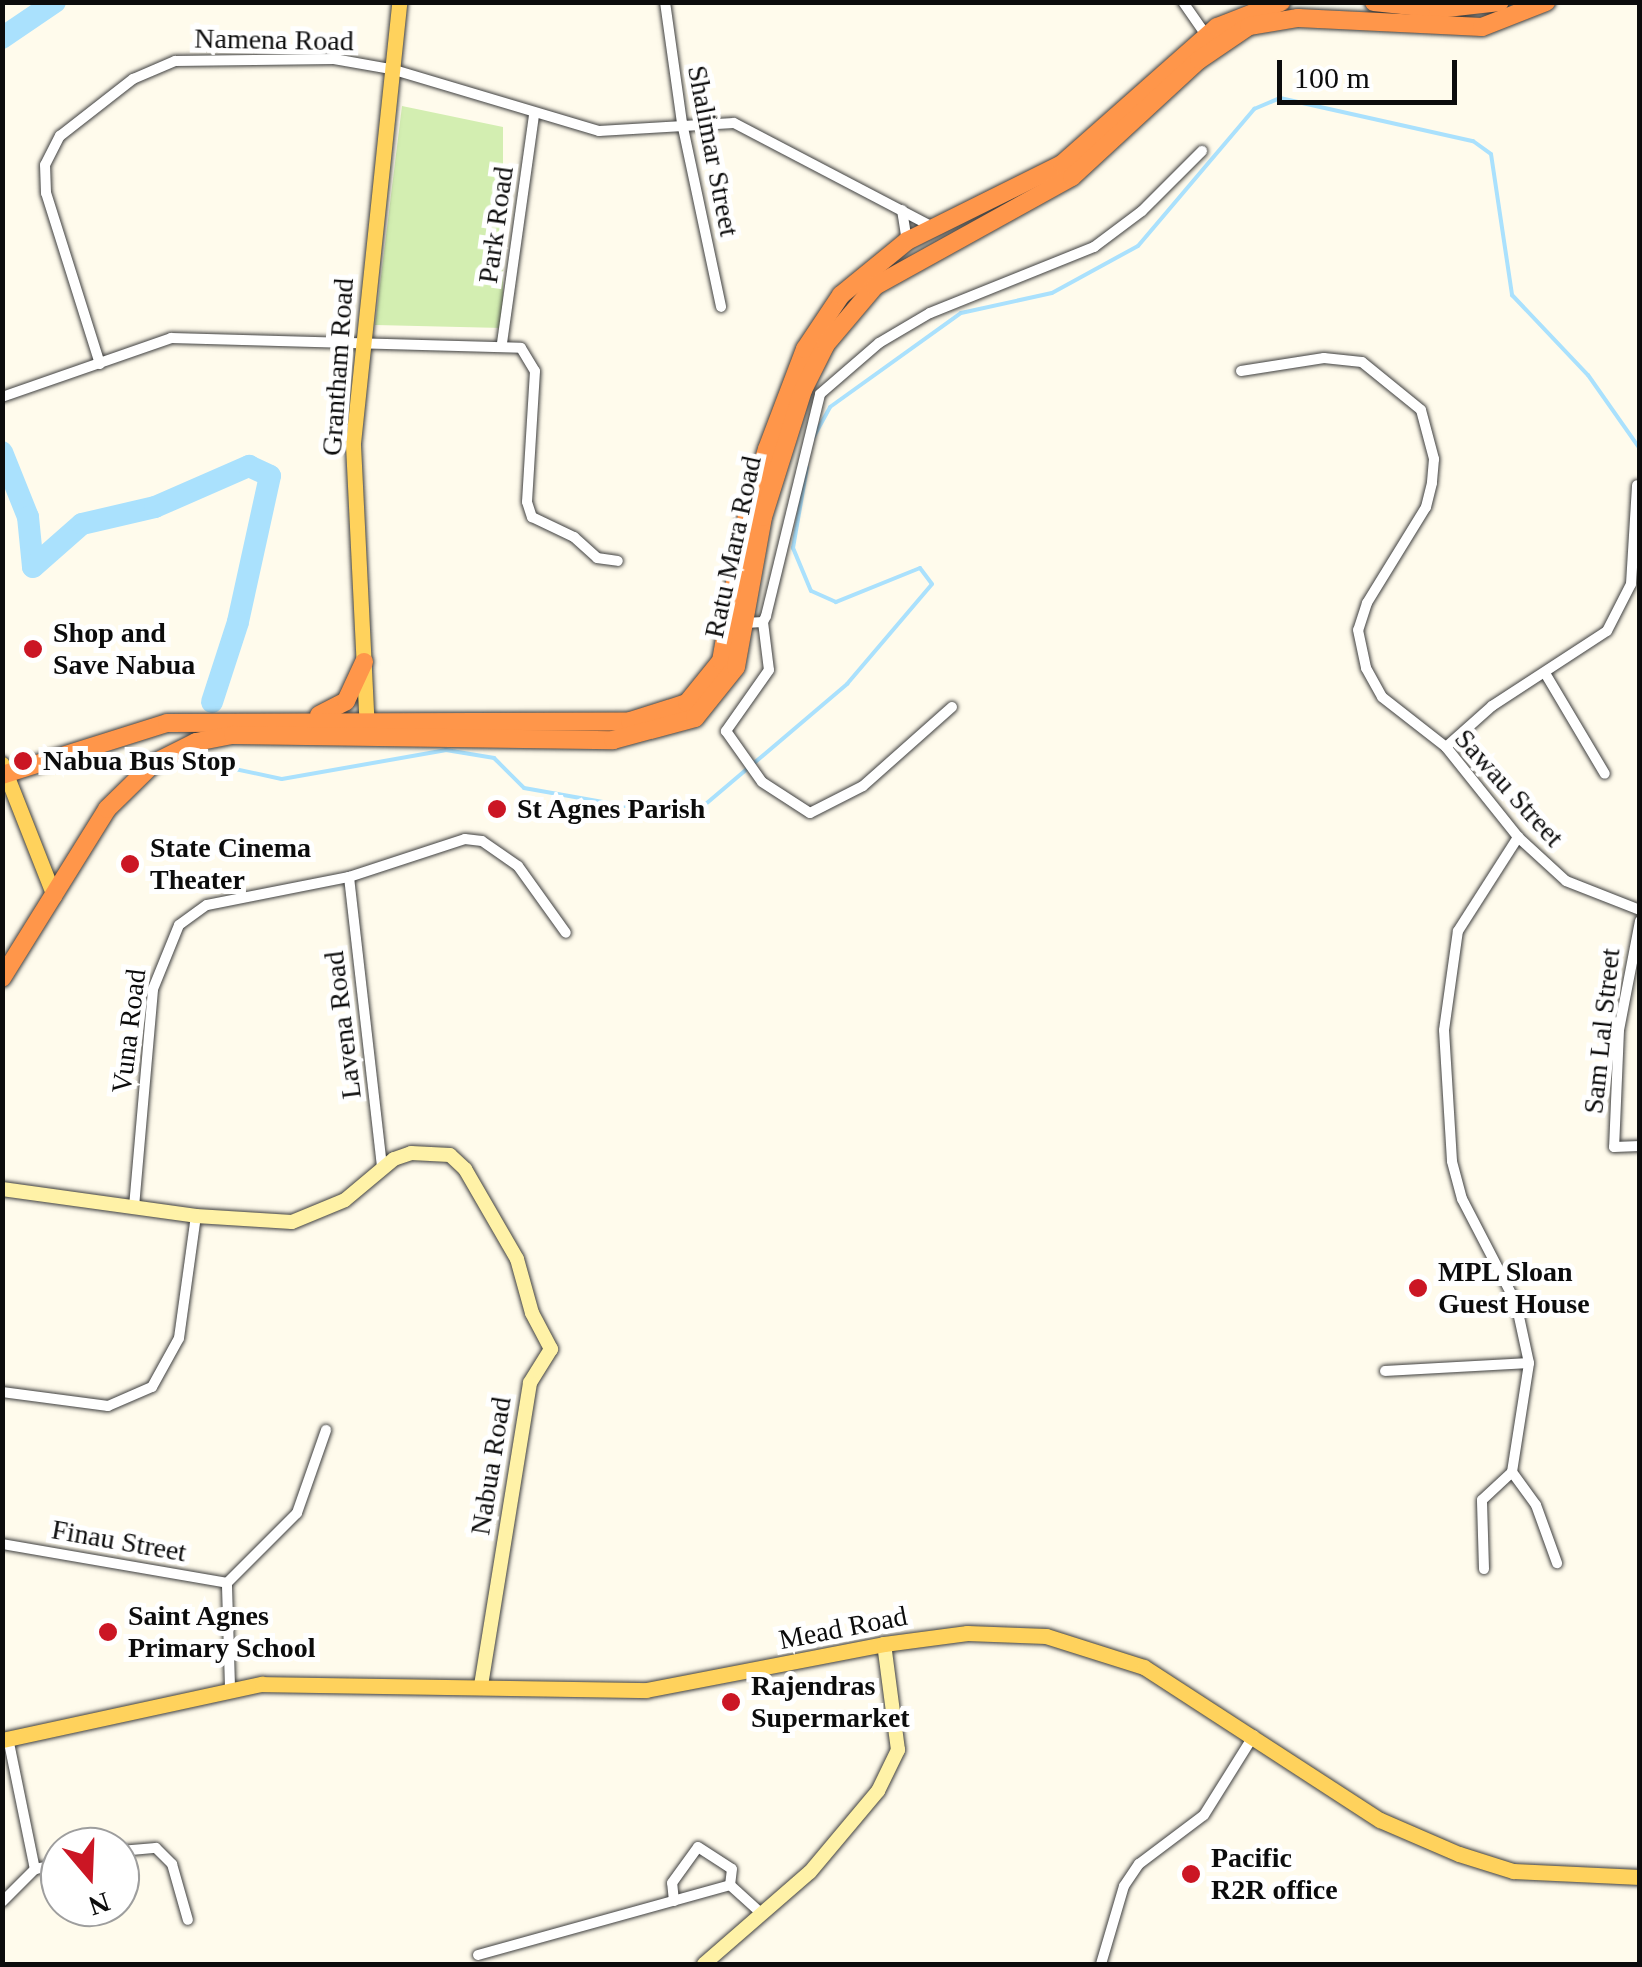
<!DOCTYPE html>
<html>
<head>
<meta charset="utf-8">
<style>
	body { margin:0 }
	#map { position:relative; width:1642px; height:1967px; overflow:hidden; background:#fffbec; font-family:"Times New Roman",serif }
	div>[style] { position:absolute }
	[style*='--x'] { left:calc(var(--x)*1px); top:calc(var(--y)*1px); width:calc(var(--w)*1px); rotate:calc(var(--a)*1deg) }
	.green>* { inset:0; background:#d3eeb1 }
	.stream>* { height:4px; margin:-2px; padding:0 2px; transform-origin:2px; border-radius:2px; background:#aae1fd }
	.river>* { height:22px; margin:-11px; padding:0 11px; transform-origin:11px; border-radius:11px; background:#aae1fd }
	.roads { filter:drop-shadow(0 0 2px #3f3f3f) drop-shadow(0 0 2px #3f3f3f) }
	.street>* { height:10px; margin:-5px; padding:0 5px; transform-origin:5px; border-radius:5px; background:#fff }
	.secondary>* { height:14px; margin:-7px; padding:0 7px; transform-origin:7px; border-radius:7px; background:#fff2a7 }
	.primary>* { height:15px; margin:-7.5px; padding:0 7.5px; transform-origin:7.5px; border-radius:7.5px; background:#ffd25c }
	.highway>* { height:18px; margin:-9px; padding:0 9px; transform-origin:9px; border-radius:9px; background:#ff964a }
	.dots>* { width:28px; height:28px; translate:-50% -50%; box-sizing:border-box; border:5px solid #fff; border-radius:50% }
	span { translate:-50% -50%; white-space:nowrap; text-align:center; line-height:1.15; -webkit-text-stroke:10px #fff; paint-order:stroke }
	.street-label { font-size:28px; color:#0c0c0c }
	.poi-label { font-size:28px; color:#0c0c0c; font-weight:700 }
	.left { translate:0 -50%; text-align:left }
	.frame { position:absolute; inset:0; border:5px solid #0c0c0c; pointer-events:none }
	.north { position:absolute; left:40px; top:1827px; width:100px; height:100px; box-sizing:border-box; background:#fff; border:2px solid #9e9e9e; border-radius:50%; rotate:161deg; font-size:28px; font-weight:700; line-height:40px; text-align:center; color:#0c0c0c }
	.north::after { content:''; display:block; margin:auto; width:35px; height:45px; background:#cb1624; clip-path:polygon(50% 0,100% 100%,50% 72%,0 100%) }
	.scale { position:absolute; left:1277px; top:60px; width:180px; height:45px; box-sizing:border-box; border:5px solid #0c0c0c; border-top:0; padding-left:12px; font-size:30px; line-height:35px; white-space:nowrap; color:#0c0c0c; -webkit-text-stroke:8px #fff; paint-order:stroke }
</style>
</head>
<body>
<div id="map">
	<div class="green">
		<div style="clip-path:polygon(402px 106px,503px 127px,503px 328px,375px 325px)"></div>
	</div>
	<div class="stream">
		<div style="--x:813;--y:438;--w:35;--a:-61"></div>
		<div style="--x:830;--y:407;--w:161;--a:-35.7"></div>
		<div style="--x:961;--y:313;--w:93;--a:-12.4"></div>
		<div style="--x:1052;--y:293;--w:98;--a:-28.7"></div>
		<div style="--x:1138;--y:246;--w:180;--a:-49.7"></div>
		<div style="--x:1254;--y:109;--w:28;--a:-23"></div>
		<div style="--x:1280;--y:98;--w:198;--a:12.6"></div>
		<div style="--x:1473;--y:141;--w:22;--a:36"></div>
		<div style="--x:1491;--y:154;--w:143;--a:81.5"></div>
		<div style="--x:1512;--y:295;--w:110;--a:46.5"></div>
		<div style="--x:1588;--y:375;--w:90;--a:54.9"></div>
		<div style="--x:216;--y:765;--w:67;--a:12"></div>
		<div style="--x:282;--y:779;--w:167;--a:-10"></div>
		<div style="--x:446;--y:750;--w:49;--a:9.5"></div>
		<div style="--x:494;--y:758;--w:42;--a:45"></div>
		<div style="--x:524;--y:788;--w:143;--a:10.1"></div>
		<div style="--x:665;--y:813;--w:36;--a:-8"></div>
		<div style="--x:701;--y:808;--w:192;--a:-40.3"></div>
		<div style="--x:847;--y:684;--w:131;--a:-49.6"></div>
		<div style="--x:932;--y:584;--w:20;--a:-127"></div>
		<div style="--x:920;--y:568;--w:91;--a:158"></div>
		<div style="--x:836;--y:602;--w:27;--a:-156"></div>
		<div style="--x:811;--y:591;--w:47;--a:-112.7"></div>
		<div style="--x:793;--y:548;--w:82;--a:-80.2"></div>
	</div>
	<div class="river">
		<div style="--x:2;--y:38;--w:64;--a:-34.2"></div>
		<div style="--x:2;--y:452;--w:70;--a:68.2"></div>
		<div style="--x:28;--y:517;--w:50;--a:84.3"></div>
		<div style="--x:33;--y:567;--w:65;--a:-41.3"></div>
		<div style="--x:82;--y:524;--w:75;--a:-13.1"></div>
		<div style="--x:155;--y:507;--w:103;--a:-23.6"></div>
		<div style="--x:249;--y:466;--w:23;--a:25"></div>
		<div style="--x:270;--y:476;--w:149;--a:102.4"></div>
		<div style="--x:238;--y:622;--w:84;--a:108"></div>
	</div>
	<div class="roads">
		<div class="street">
			<div style="--x:665;--y:2;--w:122;--a:82"></div>
			<div style="--x:682;--y:123;--w:188;--a:78"></div>
			<div style="--x:1183;--y:2;--w:40;--a:55.1"></div>
			<div style="--x:902;--y:210;--w:31;--a:81"></div>
			<div style="--x:502;--y:343;--w:231;--a:-82"></div>
			<div style="--x:100;--y:364;--w:179;--a:-107.5"></div>
			<div style="--x:46;--y:193;--w:28;--a:-92"></div>
			<div style="--x:45;--y:165;--w:33;--a:-63"></div>
			<div style="--x:60;--y:136;--w:93;--a:-38"></div>
			<div style="--x:133;--y:79;--w:46;--a:-23.2"></div>
			<div style="--x:175;--y:61;--w:159;--a:-0.7"></div>
			<div style="--x:334;--y:59;--w:58;--a:10"></div>
			<div style="--x:391;--y:69;--w:217;--a:16.6"></div>
			<div style="--x:599;--y:131;--w:135;--a:-3.4"></div>
			<div style="--x:734;--y:123;--w:225;--a:27.6"></div>
			<div style="--x:1241;--y:371;--w:84;--a:-8.9"></div>
			<div style="--x:1324;--y:358;--w:38;--a:6"></div>
			<div style="--x:1362;--y:362;--w:76;--a:39.1"></div>
			<div style="--x:1421;--y:410;--w:51;--a:75.1"></div>
			<div style="--x:1434;--y:459;--w:24;--a:95"></div>
			<div style="--x:1432;--y:483;--w:25;--a:104"></div>
			<div style="--x:1426;--y:507;--w:113;--a:121.6"></div>
			<div style="--x:1367;--y:603;--w:28;--a:108"></div>
			<div style="--x:1358;--y:630;--w:39;--a:78"></div>
			<div style="--x:1366;--y:668;--w:33;--a:61"></div>
			<div style="--x:1382;--y:697;--w:81;--a:38"></div>
			<div style="--x:1446;--y:747;--w:115;--a:51.3"></div>
			<div style="--x:1518;--y:837;--w:65;--a:42.5"></div>
			<div style="--x:1566;--y:881;--w:79;--a:21.4"></div>
			<div style="--x:2;--y:397;--w:179;--a:-19.2"></div>
			<div style="--x:171;--y:338;--w:350;--a:1.6"></div>
			<div style="--x:521;--y:348;--w:27;--a:59"></div>
			<div style="--x:535;--y:371;--w:131;--a:93.5"></div>
			<div style="--x:527;--y:502;--w:16;--a:72"></div>
			<div style="--x:532;--y:517;--w:47;--a:25.5"></div>
			<div style="--x:574;--y:537;--w:31;--a:42"></div>
			<div style="--x:597;--y:558;--w:21;--a:8"></div>
			<div style="--x:763;--y:622;--w:48;--a:82.9"></div>
			<div style="--x:769;--y:670;--w:75;--a:125.2"></div>
			<div style="--x:726;--y:731;--w:62;--a:54.8"></div>
			<div style="--x:762;--y:782;--w:57;--a:32.9"></div>
			<div style="--x:810;--y:813;--w:59;--a:-27"></div>
			<div style="--x:863;--y:786;--w:119;--a:-41.6"></div>
			<div style="--x:745;--y:623;--w:18;--a:-3"></div>
			<div style="--x:763;--y:622;--w:7;--a:-63"></div>
			<div style="--x:766;--y:616;--w:228;--a:-76.3"></div>
			<div style="--x:820;--y:394;--w:78;--a:-40.8"></div>
			<div style="--x:879;--y:343;--w:59;--a:-30.5"></div>
			<div style="--x:930;--y:313;--w:177;--a:-21.9"></div>
			<div style="--x:1094;--y:247;--w:60;--a:-36.9"></div>
			<div style="--x:1142;--y:211;--w:85;--a:-45"></div>
			<div style="--x:1545;--y:673;--w:117;--a:59.3"></div>
			<div style="--x:1446;--y:747;--w:62;--a:-41.7"></div>
			<div style="--x:1492;--y:706;--w:137;--a:-33.1"></div>
			<div style="--x:1607;--y:631;--w:53;--a:-62.9"></div>
			<div style="--x:1631;--y:584;--w:99;--a:-86.5"></div>
			<div style="--x:349;--y:877;--w:293;--a:83.5"></div>
			<div style="--x:1640;--y:921;--w:111;--a:100.9"></div>
			<div style="--x:1619;--y:1030;--w:117;--a:92.4"></div>
			<div style="--x:1614;--y:1147;--w:26;--a:-2"></div>
			<div style="--x:134;--y:1207;--w:219;--a:-85"></div>
			<div style="--x:153;--y:989;--w:69;--a:-67.9"></div>
			<div style="--x:179;--y:925;--w:34;--a:-36"></div>
			<div style="--x:207;--y:905;--w:145;--a:-11.2"></div>
			<div style="--x:349;--y:877;--w:122;--a:-18.1"></div>
			<div style="--x:465;--y:839;--w:17;--a:7"></div>
			<div style="--x:482;--y:841;--w:44;--a:34.8"></div>
			<div style="--x:518;--y:866;--w:82;--a:54.4"></div>
			<div style="--x:1385;--y:1371;--w:144;--a:-3.2"></div>
			<div style="--x:2;--y:1392;--w:107;--a:7.5"></div>
			<div style="--x:108;--y:1406;--w:48;--a:-23.4"></div>
			<div style="--x:152;--y:1387;--w:56;--a:-61.1"></div>
			<div style="--x:179;--y:1338;--w:123;--a:-82.1"></div>
			<div style="--x:1512;--y:1472;--w:41;--a:54"></div>
			<div style="--x:1536;--y:1505;--w:62;--a:70.1"></div>
			<div style="--x:2;--y:1544;--w:228;--a:9.8"></div>
			<div style="--x:1484;--y:1569;--w:69;--a:-91.7"></div>
			<div style="--x:1482;--y:1500;--w:41;--a:-43"></div>
			<div style="--x:1512;--y:1472;--w:110;--a:-81.1"></div>
			<div style="--x:1529;--y:1363;--w:61;--a:-102.2"></div>
			<div style="--x:1516;--y:1303;--w:117;--a:-117.4"></div>
			<div style="--x:1462;--y:1199;--w:39;--a:-105"></div>
			<div style="--x:1452;--y:1161;--w:131;--a:-93.5"></div>
			<div style="--x:1444;--y:1030;--w:100;--a:-82"></div>
			<div style="--x:1458;--y:931;--w:112;--a:-57.4"></div>
			<div style="--x:230;--y:1687;--w:104;--a:-91.7"></div>
			<div style="--x:227;--y:1583;--w:99;--a:-45"></div>
			<div style="--x:297;--y:1513;--w:88;--a:-70.7"></div>
			<div style="--x:8;--y:1738;--w:134;--a:78.4"></div>
			<div style="--x:120;--y:1851;--w:36;--a:-5"></div>
			<div style="--x:156;--y:1848;--w:23;--a:45"></div>
			<div style="--x:172;--y:1864;--w:58;--a:74.1"></div>
			<div style="--x:674;--y:1901;--w:18;--a:-96"></div>
			<div style="--x:672;--y:1883;--w:44;--a:-54.2"></div>
			<div style="--x:698;--y:1847;--w:40;--a:32.9"></div>
			<div style="--x:732;--y:1869;--w:16;--a:97"></div>
			<div style="--x:2;--y:1902;--w:47;--a:-45"></div>
			<div style="--x:35;--y:1869;--w:25;--a:-11"></div>
			<div style="--x:478;--y:1955;--w:262;--a:-15.5"></div>
			<div style="--x:730;--y:1885;--w:43;--a:42.2"></div>
			<div style="--x:1101;--y:1964;--w:81;--a:-73.6"></div>
			<div style="--x:1124;--y:1886;--w:27;--a:-56"></div>
			<div style="--x:1139;--y:1864;--w:81;--a:-37"></div>
			<div style="--x:1204;--y:1815;--w:94;--a:-58"></div>
		</div>
		<div class="secondary">
			<div style="--x:2;--y:1189;--w:196;--a:7.9"></div>
			<div style="--x:196;--y:1216;--w:96;--a:3.6"></div>
			<div style="--x:292;--y:1222;--w:57;--a:-22.5"></div>
			<div style="--x:345;--y:1200;--w:64;--a:-39.9"></div>
			<div style="--x:394;--y:1159;--w:18;--a:-19"></div>
			<div style="--x:411;--y:1153;--w:39;--a:3"></div>
			<div style="--x:450;--y:1155;--w:21;--a:43"></div>
			<div style="--x:465;--y:1169;--w:104;--a:60"></div>
			<div style="--x:517;--y:1259;--w:56;--a:74.5"></div>
			<div style="--x:532;--y:1313;--w:41;--a:62.2"></div>
			<div style="--x:551;--y:1349;--w:40;--a:122"></div>
			<div style="--x:530;--y:1383;--w:308;--a:99.2"></div>
			<div style="--x:704;--y:1964;--w:140;--a:-41"></div>
			<div style="--x:810;--y:1872;--w:106;--a:-50"></div>
			<div style="--x:878;--y:1791;--w:46;--a:-64"></div>
			<div style="--x:898;--y:1750;--w:107;--a:-97.5"></div>
		</div>
		<div class="primary">
			<div style="--x:367;--y:731;--w:288;--a:-92.8"></div>
			<div style="--x:353;--y:443;--w:443;--a:-84"></div>
			<div style="--x:2;--y:764;--w:142;--a:68.5"></div>
			<div style="--x:2;--y:1740;--w:266;--a:-12.2"></div>
			<div style="--x:262;--y:1684;--w:384;--a:0.9"></div>
			<div style="--x:646;--y:1690;--w:242;--a:-10.9"></div>
			<div style="--x:884;--y:1644;--w:84;--a:-7.5"></div>
			<div style="--x:967;--y:1633;--w:79;--a:2.2"></div>
			<div style="--x:1046;--y:1636;--w:103;--a:17.6"></div>
			<div style="--x:1144;--y:1667;--w:281;--a:33"></div>
			<div style="--x:1380;--y:1820;--w:86;--a:23.3"></div>
			<div style="--x:1459;--y:1854;--w:57;--a:17.5"></div>
			<div style="--x:1513;--y:1871;--w:127;--a:2.7"></div>
		</div>
		<div class="highway">
			<div style="--x:1374;--y:2;--w:64;--a:6.2"></div>
			<div style="--x:1438;--y:9;--w:62;--a:-6.4"></div>
			<div style="--x:319;--y:715;--w:30;--a:-27"></div>
			<div style="--x:346;--y:701;--w:43;--a:-65.2"></div>
			<div style="--x:2;--y:775;--w:173;--a:-17.5"></div>
			<div style="--x:167;--y:723;--w:463;--a:-0.2"></div>
			<div style="--x:630;--y:721;--w:60;--a:-17.5"></div>
			<div style="--x:687;--y:703;--w:54;--a:-51"></div>
			<div style="--x:721;--y:661;--w:153;--a:-79.9"></div>
			<div style="--x:748;--y:510;--w:64;--a:-72.7"></div>
			<div style="--x:767;--y:449;--w:107;--a:-69.2"></div>
			<div style="--x:805;--y:349;--w:65;--a:-56.3"></div>
			<div style="--x:841;--y:295;--w:85;--a:-39.3"></div>
			<div style="--x:907;--y:241;--w:173;--a:-26.4"></div>
			<div style="--x:1062;--y:164;--w:207;--a:-41.5"></div>
			<div style="--x:1217;--y:27;--w:69;--a:-21.3"></div>
			<div style="--x:2;--y:978;--w:199;--a:-58.1"></div>
			<div style="--x:107;--y:809;--w:66;--a:-44.4"></div>
			<div style="--x:154;--y:763;--w:47;--a:-26.6"></div>
			<div style="--x:196;--y:742;--w:38;--a:-11"></div>
			<div style="--x:233;--y:735;--w:380;--a:0.8"></div>
			<div style="--x:613;--y:740;--w:85;--a:-15"></div>
			<div style="--x:695;--y:718;--w:65;--a:-51.2"></div>
			<div style="--x:736;--y:667;--w:152;--a:-79.8"></div>
			<div style="--x:763;--y:517;--w:133;--a:-72.5"></div>
			<div style="--x:803;--y:390;--w:51;--a:-63.4"></div>
			<div style="--x:826;--y:344;--w:76;--a:-49.8"></div>
			<div style="--x:875;--y:286;--w:225;--a:-29"></div>
			<div style="--x:1072;--y:177;--w:173;--a:-42.7"></div>
			<div style="--x:1199;--y:60;--w:60;--a:-34.2"></div>
			<div style="--x:1249;--y:26;--w:50;--a:-9.3"></div>
			<div style="--x:1298;--y:18;--w:184;--a:2.8"></div>
			<div style="--x:1482;--y:27;--w:69;--a:-21.3"></div>
		</div>
	</div>
	<div class="dots">
		<div style="left:33px;top:649px;background:#cb1624"></div>
		<div style="left:23px;top:761px;background:#cb1624"></div>
		<div style="left:497px;top:809px;background:#cb1624"></div>
		<div style="left:130px;top:864px;background:#cb1624"></div>
		<div style="left:1418px;top:1288px;background:#cb1624"></div>
		<div style="left:108px;top:1632px;background:#cb1624"></div>
		<div style="left:731px;top:1702px;background:#cb1624"></div>
		<div style="left:1191px;top:1874px;background:#cb1624"></div>
	</div>
	<div class="street-label">
		<span style="left:274px;top:40px;rotate:1deg">Namena Road</span>
		<span style="left:713px;top:151px;rotate:79deg">Shalimar Street</span>
		<span style="left:496px;top:225px;rotate:-82deg">Park Road</span>
		<span style="left:338px;top:367px;rotate:-86deg">Grantham Road</span>
		<span style="left:733px;top:547px;rotate:-78deg">Ratu Mara Road</span>
		<span style="left:1509px;top:788px;rotate:48deg">Sawau Street</span>
		<span style="left:343px;top:1025px;rotate:-97deg">Lavena Road</span>
		<span style="left:129px;top:1031px;rotate:-83deg">Vuna Road</span>
		<span style="left:1602px;top:1031px;rotate:-84deg">Sam Lal Street</span>
		<span style="left:491px;top:1466px;rotate:-81deg">Nabua Road</span>
		<span style="left:119px;top:1541px;rotate:10deg">Finau Street</span>
		<span style="left:843px;top:1628px;rotate:-11deg">Mead Road</span>
	</div>
	<div class="poi-label">
		<span class="left" style="left:53px;top:649px">Shop and<br>Save Nabua</span>
		<span class="left" style="left:43px;top:761px">Nabua Bus Stop</span>
		<span class="left" style="left:517px;top:809px">St Agnes Parish</span>
		<span class="left" style="left:150px;top:864px">State Cinema<br>Theater</span>
		<span class="left" style="left:1438px;top:1288px">MPL Sloan<br>Guest House</span>
		<span class="left" style="left:128px;top:1632px">Saint Agnes<br>Primary School</span>
		<span class="left" style="left:751px;top:1702px">Rajendras<br>Supermarket</span>
		<span class="left" style="left:1211px;top:1874px">Pacific<br>R2R office</span>
	</div>
	<div class="frame"></div>
	<div class="north">N</div>
	<div class="scale">100 m</div>
</div>
</body>
</html>
